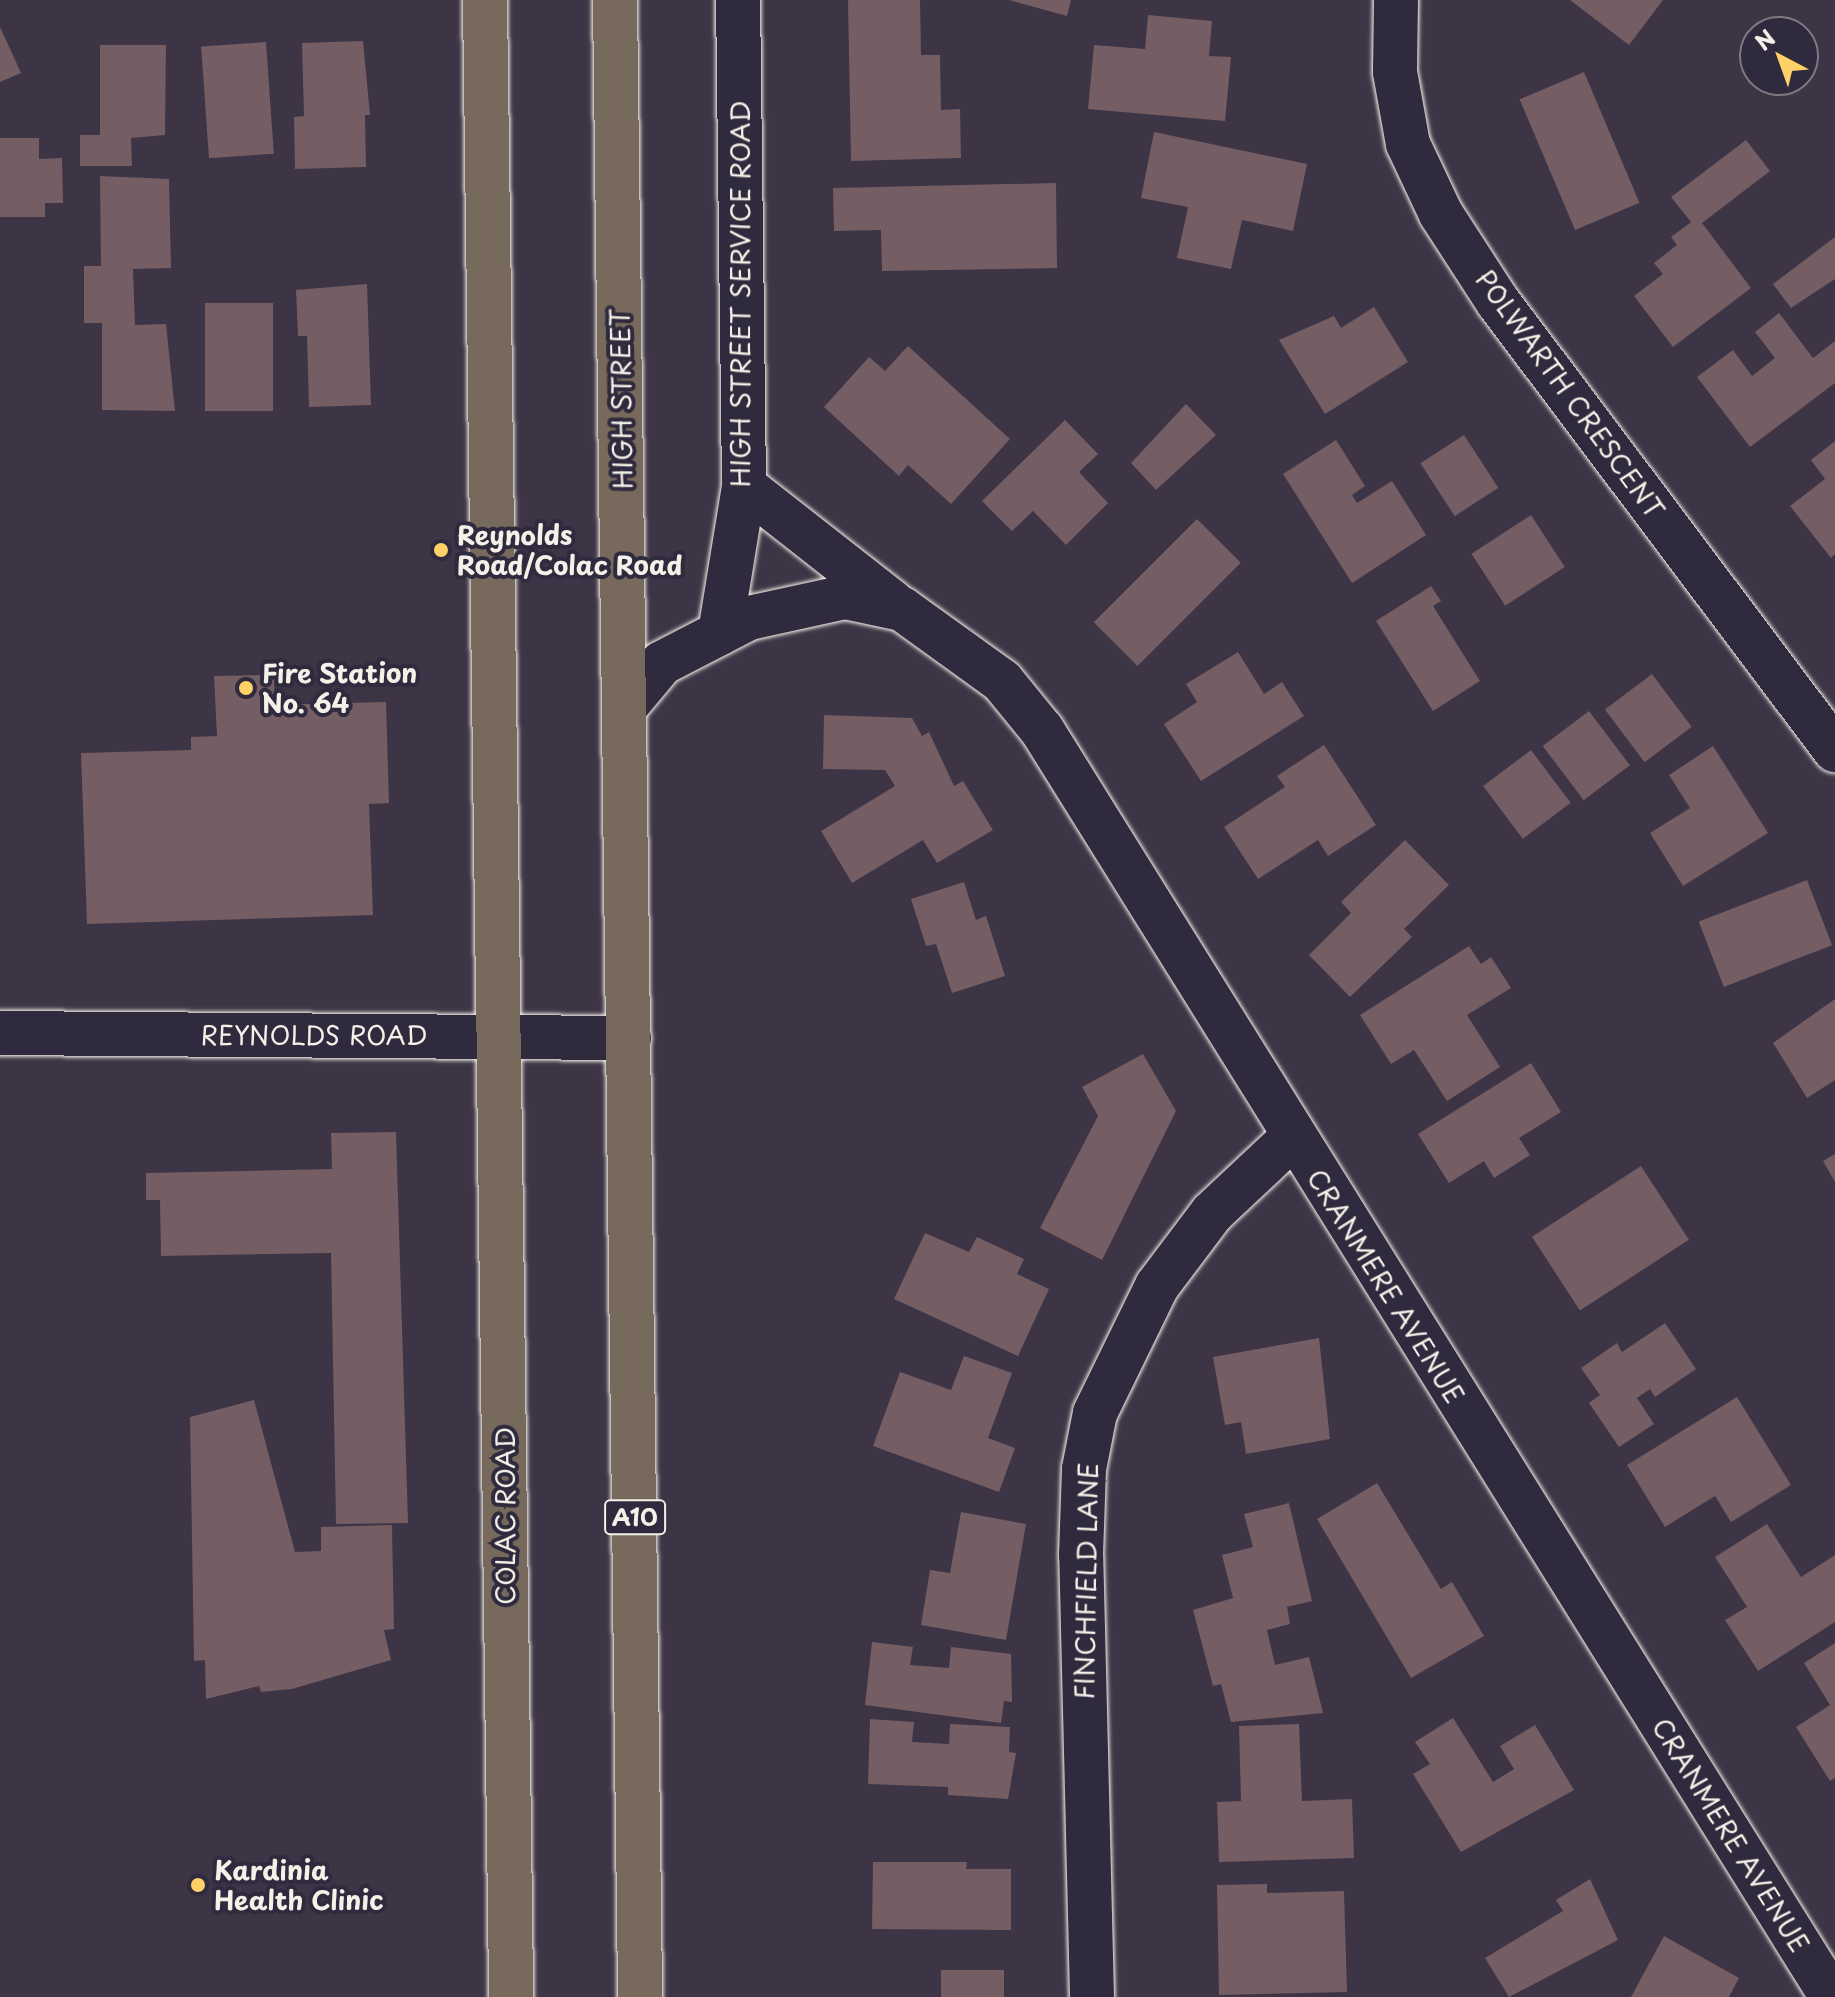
<!DOCTYPE html>
<html>
<head>
<meta charset="utf-8">
<style>
	body { margin:0 }
	#map { position:relative; width:1835px; height:1997px; overflow:hidden; background:#3d3445; font-family:"Playpen Sans",sans-serif }
	div>[style] { position:absolute }
	[style*='--x'] { left:calc(var(--x)*1px); top:calc(var(--y)*1px); width:calc(var(--w)*1px); rotate:calc(var(--a)*1deg) }
	.building>* { inset:0; background:#745d63; transform-origin:0 0 }
	.roads { filter:drop-shadow(0 0 2px #f4f1e8) drop-shadow(0 0 2px #f4f1e8) }
	.minor>* { height:44px; margin:-22px; padding:0 22px; transform-origin:22px; border-radius:22px; background:#2f2a3d }
	.tertiary>* { height:44px; margin:-22px; padding:0 22px; transform-origin:22px; border-radius:22px; background:#2f2a3d }
	.trunk>* { height:44px; margin:-22px; padding:0 22px; transform-origin:22px; border-radius:22px; background:#77695c }
	.dots>* { width:22px; height:22px; translate:-50% -50%; box-sizing:border-box; border:4px solid #2f2a3d; border-radius:50% }
	span { translate:-50% -50%; white-space:nowrap; text-align:center; line-height:1.15; -webkit-text-stroke:8px #2f2a3d; paint-order:stroke }
	.shield-label span { padding:2px 6px; background:#2f2a3d; border:2px solid; border-radius:6px; -webkit-text-stroke-width:0 }
	.shield-label { font-size:24px; color:#f4f1e8; font-weight:700 }
	.street-label { font-size:26px; color:#f4f1e8 }
	.poi-label { font-size:26px; color:#f4f1e8; font-weight:700 }
	.left { translate:0 -50%; text-align:left }
	.north { position:absolute; left:1739px; top:16px; width:80px; height:80px; box-sizing:border-box; background:#2f2a3d; border:2px solid #7e7a81; border-radius:50%; rotate:319deg; font-size:22px; font-weight:700; line-height:32px; text-align:center; color:#f4f1e8 }
	.north::after { content:''; display:block; margin:auto; width:28px; height:36px; background:#ffd166; clip-path:polygon(50% 0,100% 100%,50% 72%,0 100%) }
</style>
</head>
<body>
<div id="map">
	<div class="building">
		<div style="clip-path:polygon(848px 0,920px 0,921px 55px,940px 55px,941px 110px,960px 109px,961px 158px,851px 161px)"></div>
		<div style="clip-path:polygon(1009px 0,1071px 0,1067px 16px)"></div>
		<div style="clip-path:polygon(1570px 0,1663px 0,1629px 45px)"></div>
		<div style="clip-path:polygon(1148px 15px,1212px 21px,1209px 56px,1231px 57px,1225px 121px,1088px 109px,1094px 45px,1145px 49px)"></div>
		<div style="clip-path:polygon(0 27px,21px 73px,0 82px)"></div>
		<div style="clip-path:polygon(363px 41px,370px 115px,365px 115px,366px 167px,295px 169px,294px 117px,304px 116px,302px 43px)"></div>
		<div style="left:266px;top:42px;width:112px;height:65px;rotate:86deg"></div>
		<div style="clip-path:polygon(100px 45px,166px 45px,165px 135px,131px 138px,132px 166px,80px 166px,80px 135px,100px 135px)"></div>
		<div style="left:1584px;top:72px;width:142px;height:70px;rotate:67deg"></div>
		<div style="clip-path:polygon(1154px 132px,1307px 164px,1293px 231px,1242px 220px,1231px 269px,1177px 258px,1188px 207px,1141px 198px)"></div>
		<div style="clip-path:polygon(0 138px,39px 138px,39px 159px,62px 158px,63px 203px,45px 203px,45px 217px,0 217px)"></div>
		<div style="clip-path:polygon(1746px 140px,1770px 171px,1702px 223px,1751px 288px,1673px 347px,1634px 296px,1663px 274px,1654px 263px,1677px 245px,1671px 237px,1691px 222px,1671px 197px)"></div>
		<div style="clip-path:polygon(100px 176px,169px 179px,171px 268px,133px 269px,135px 325px,166px 324px,175px 411px,102px 410px,102px 323px,84px 323px,84px 266px,101px 266px)"></div>
		<div style="clip-path:polygon(1056px 183px,1057px 268px,882px 271px,881px 230px,834px 231px,833px 188px)"></div>
		<div style="clip-path:polygon(1835px 237px,1835px 279px,1791px 308px,1773px 284px)"></div>
		<div style="clip-path:polygon(367px 284px,371px 405px,309px 407px,307px 336px,298px 336px,296px 290px)"></div>
		<div style="left:205px;top:303px;width:68px;height:108px"></div>
		<div style="clip-path:polygon(1374px 307px,1408px 362px,1325px 414px,1279px 340px,1334px 316px,1341px 328px)"></div>
		<div style="clip-path:polygon(1779px 313px,1813px 358px,1835px 341px,1835px 383px,1750px 447px,1697px 377px,1733px 350px,1752px 376px,1775px 358px,1755px 332px)"></div>
		<div style="clip-path:polygon(908px 346px,1010px 439px,951px 504px,908px 465px,899px 476px,824px 407px,869px 357px,885px 371px)"></div>
		<div style="clip-path:polygon(1186px 404px,1216px 435px,1156px 490px,1131px 463px)"></div>
		<div style="clip-path:polygon(1065px 420px,1098px 454px,1079px 472px,1108px 503px,1066px 545px,1033px 511px,1012px 531px,982px 501px)"></div>
		<div style="left:1464px;top:435px;width:63px;height:52px;rotate:57deg"></div>
		<div style="clip-path:polygon(1336px 440px,1365px 486px,1352px 495px,1357px 503px,1392px 481px,1426px 535px,1352px 583px,1283px 474px)"></div>
		<div style="clip-path:polygon(1835px 441px,1835px 554px,1831px 558px,1790px 506px,1825px 479px,1811px 460px)"></div>
		<div style="left:1531px;top:515px;width:62px;height:71px;rotate:57deg"></div>
		<div style="left:1197px;top:519px;width:62px;height:146px;rotate:45deg"></div>
		<div style="clip-path:polygon(1431px 586px,1441px 601px,1433px 606px,1480px 681px,1433px 711px,1376px 621px)"></div>
		<div style="clip-path:polygon(1238px 652px,1264px 694px,1282px 682px,1304px 716px,1201px 781px,1164px 724px,1197px 702px,1186px 684px)"></div>
		<div style="left:1652px;top:674px;width:66px;height:59px;rotate:53deg"></div>
		<div style="clip-path:polygon(274px 675px,275px 705px,386px 702px,389px 803px,369px 804px,373px 915px,87px 924px,81px 753px,191px 750px,191px 737px,217px 736px,214px 676px)"></div>
		<div style="left:1589px;top:711px;width:68px;height:58px;rotate:53deg"></div>
		<div style="clip-path:polygon(824px 715px,912px 718px,922px 736px,929px 732px,954px 786px,963px 781px,993px 830px,937px 863px,923px 840px,852px 883px,821px 831px,895px 786px,885px 770px,823px 769px)"></div>
		<div style="clip-path:polygon(1324px 745px,1376px 825px,1328px 856px,1318px 840px,1258px 879px,1224px 827px,1285px 787px,1277px 776px)"></div>
		<div style="clip-path:polygon(1713px 746px,1768px 833px,1683px 886px,1650px 833px,1690px 808px,1669px 775px)"></div>
		<div style="left:1531px;top:750px;width:66px;height:60px;rotate:53deg"></div>
		<div style="clip-path:polygon(1405px 840px,1449px 885px,1404px 929px,1412px 937px,1350px 997px,1309px 955px,1351px 913px,1341px 902px)"></div>
		<div style="left:1807px;top:880px;width:70px;height:116px;rotate:69deg"></div>
		<div style="clip-path:polygon(964px 882px,976px 920px,986px 916px,1005px 976px,952px 993px,936px 944px,926px 946px,911px 899px)"></div>
		<div style="clip-path:polygon(1469px 946px,1481px 964px,1491px 957px,1511px 988px,1467px 1015px,1500px 1067px,1447px 1101px,1414px 1050px,1391px 1064px,1360px 1015px)"></div>
		<div style="clip-path:polygon(1835px 999px,1835px 1080px,1807px 1098px,1773px 1043px)"></div>
		<div style="clip-path:polygon(1143px 1054px,1176px 1111px,1102px 1260px,1040px 1228px,1098px 1116px,1082px 1087px)"></div>
		<div style="clip-path:polygon(1531px 1063px,1561px 1112px,1519px 1138px,1530px 1155px,1494px 1178px,1484px 1161px,1449px 1183px,1418px 1134px)"></div>
		<div style="clip-path:polygon(396px 1132px,408px 1523px,336px 1524px,331px 1253px,161px 1256px,160px 1200px,146px 1200px,146px 1173px,332px 1169px,331px 1133px)"></div>
		<div style="clip-path:polygon(1835px 1154px,1835px 1182px,1823px 1161px)"></div>
		<div style="left:1641px;top:1166px;width:88px;height:130px;rotate:57deg"></div>
		<div style="clip-path:polygon(925px 1233px,969px 1252px,977px 1237px,1024px 1259px,1017px 1274px,1049px 1289px,1018px 1356px,894px 1299px)"></div>
		<div style="clip-path:polygon(1665px 1323px,1696px 1369px,1655px 1397px,1650px 1389px,1637px 1398px,1654px 1424px,1619px 1447px,1589px 1403px,1600px 1395px,1581px 1368px,1617px 1343px,1622px 1352px)"></div>
		<div style="clip-path:polygon(1319px 1338px,1330px 1439px,1246px 1454px,1241px 1422px,1225px 1425px,1213px 1357px)"></div>
		<div style="clip-path:polygon(964px 1356px,1012px 1373px,988px 1438px,1015px 1448px,999px 1492px,873px 1446px,900px 1372px,951px 1390px)"></div>
		<div style="clip-path:polygon(1737px 1397px,1791px 1485px,1731px 1522px,1715px 1496px,1665px 1527px,1627px 1465px)"></div>
		<div style="clip-path:polygon(254px 1400px,295px 1552px,321px 1551px,321px 1527px,392px 1525px,394px 1629px,384px 1630px,391px 1660px,292px 1689px,261px 1692px,259px 1686px,206px 1699px,205px 1660px,194px 1661px,190px 1417px)"></div>
		<div style="clip-path:polygon(1377px 1483px,1441px 1589px,1452px 1582px,1484px 1636px,1411px 1678px,1317px 1519px)"></div>
		<div style="clip-path:polygon(1289px 1503px,1312px 1601px,1287px 1607px,1290px 1624px,1267px 1630px,1275px 1665px,1309px 1657px,1323px 1713px,1231px 1722px,1221px 1684px,1213px 1686px,1193px 1610px,1233px 1598px,1222px 1555px,1253px 1547px,1244px 1514px)"></div>
		<div style="clip-path:polygon(961px 1512px,1026px 1524px,1006px 1640px,921px 1625px,930px 1570px,950px 1573px)"></div>
		<div style="clip-path:polygon(1767px 1524px,1801px 1577px,1835px 1555px,1835px 1622px,1758px 1671px,1725px 1620px,1747px 1607px,1715px 1557px)"></div>
		<div style="clip-path:polygon(872px 1642px,913px 1647px,910px 1665px,949px 1668px,951px 1647px,1011px 1654px,1012px 1702px,1004px 1701px,1001px 1723px,865px 1705px)"></div>
		<div style="clip-path:polygon(1835px 1643px,1835px 1778px,1830px 1781px,1796px 1727px,1830px 1705px,1804px 1663px)"></div>
		<div style="clip-path:polygon(1453px 1718px,1493px 1782px,1514px 1769px,1500px 1746px,1535px 1725px,1574px 1790px,1461px 1852px,1413px 1774px,1430px 1764px,1415px 1742px)"></div>
		<div style="clip-path:polygon(870px 1719px,914px 1722px,912px 1742px,949px 1744px,950px 1724px,1010px 1727px,1009px 1752px,1016px 1753px,1008px 1799px,948px 1795px,948px 1787px,868px 1784px)"></div>
		<div style="clip-path:polygon(1299px 1724px,1302px 1801px,1352px 1799px,1354px 1858px,1219px 1862px,1217px 1802px,1241px 1801px,1239px 1726px)"></div>
		<div style="clip-path:polygon(873px 1862px,967px 1862px,966px 1869px,1011px 1869px,1011px 1930px,872px 1929px)"></div>
		<div style="clip-path:polygon(1590px 1879px,1618px 1940px,1509px 1997px,1485px 1958px,1563px 1911px,1556px 1900px)"></div>
		<div style="clip-path:polygon(1267px 1884px,1267px 1893px,1344px 1891px,1347px 1992px,1219px 1995px,1217px 1885px)"></div>
		<div style="clip-path:polygon(1664px 1936px,1739px 1978px,1729px 1997px,1631px 1997px)"></div>
		<div style="left:1004px;top:1970px;width:27px;height:63px;rotate:90deg"></div>
	</div>
	<div class="roads">
		<div class="minor">
			<div style="--x:1396;--y:0;--w:72;--a:90.8"></div>
			<div style="--x:1395;--y:72;--w:73;--a:79.8"></div>
			<div style="--x:1408;--y:144;--w:77;--a:64.8"></div>
			<div style="--x:1441;--y:214;--w:105;--a:57.1"></div>
			<div style="--x:1498;--y:302;--w:561;--a:53.05"></div>
			<div style="--x:744;--y:486;--w:189;--a:38.1"></div>
			<div style="--x:720;--y:633;--w:149;--a:-80.7"></div>
			<div style="--x:744;--y:486;--w:486;--a:-90.7"></div>
			<div style="--x:625;--y:707;--w:57;--a:-49.9"></div>
			<div style="--x:662;--y:663;--w:98;--a:-27.3"></div>
			<div style="--x:749;--y:618;--w:98;--a:-12.3"></div>
			<div style="--x:845;--y:597;--w:58;--a:11.9"></div>
			<div style="--x:902;--y:609;--w:123;--a:35.8"></div>
			<div style="--x:1002;--y:681;--w:63;--a:50.8"></div>
			<div style="--x:1042;--y:730;--w:1493;--a:58.06"></div>
			<div style="--x:1092;--y:1997;--w:442;--a:-91.4"></div>
			<div style="--x:1081;--y:1555;--w:86;--a:-88"></div>
			<div style="--x:1084;--y:1469;--w:57;--a:-78.9"></div>
			<div style="--x:1095;--y:1413;--w:141;--a:-64"></div>
			<div style="--x:1157;--y:1286;--w:91;--a:-53"></div>
			<div style="--x:1212;--y:1213;--w:111;--a:-43.2"></div>
		</div>
		<div class="tertiary">
			<div style="--x:0;--y:1033;--w:629;--a:0.46"></div>
		</div>
		<div class="trunk">
			<div style="--x:485;--y:0;--w:1997;--a:89.25"></div>
			<div style="--x:615;--y:0;--w:1997;--a:89.28"></div>
		</div>
	</div>
	<div class="dots">
		<div style="left:441px;top:550px;background:#ffd166"></div>
		<div style="left:246px;top:688px;background:#ffd166"></div>
		<div style="left:198px;top:1885px;background:#ffd166"></div>
	</div>
	<div class="shield-label">
		<span style="left:635px;top:1517px">A10</span>
	</div>
	<div class="street-label">
		<span style="left:740px;top:294px;rotate:-90deg">HIGH STREET SERVICE ROAD</span>
		<span style="left:1570px;top:394px;rotate:54deg">POLWARTH CRESCENT</span>
		<span style="left:621px;top:399px;rotate:-91deg">HIGH STREET</span>
		<span style="left:314px;top:1035px">REYNOLDS ROAD</span>
		<span style="left:1386px;top:1286px;rotate:58deg">CRANMERE AVENUE</span>
		<span style="left:505px;top:1516px;rotate:-90deg">COLAC ROAD</span>
		<span style="left:1086px;top:1581px;rotate:-89deg">FINCHFIELD LANE</span>
		<span style="left:1731px;top:1835px;rotate:58deg">CRANMERE AVENUE</span>
	</div>
	<div class="poi-label">
		<span class="left" style="left:457px;top:550px">Reynolds<br>Road/Colac Road</span>
		<span class="left" style="left:262px;top:688px">Fire Station<br>No. 64</span>
		<span class="left" style="left:214px;top:1885px">Kardinia<br>Health Clinic</span>
	</div>
	<div class="north">N</div>
</div>
</body>
</html>
